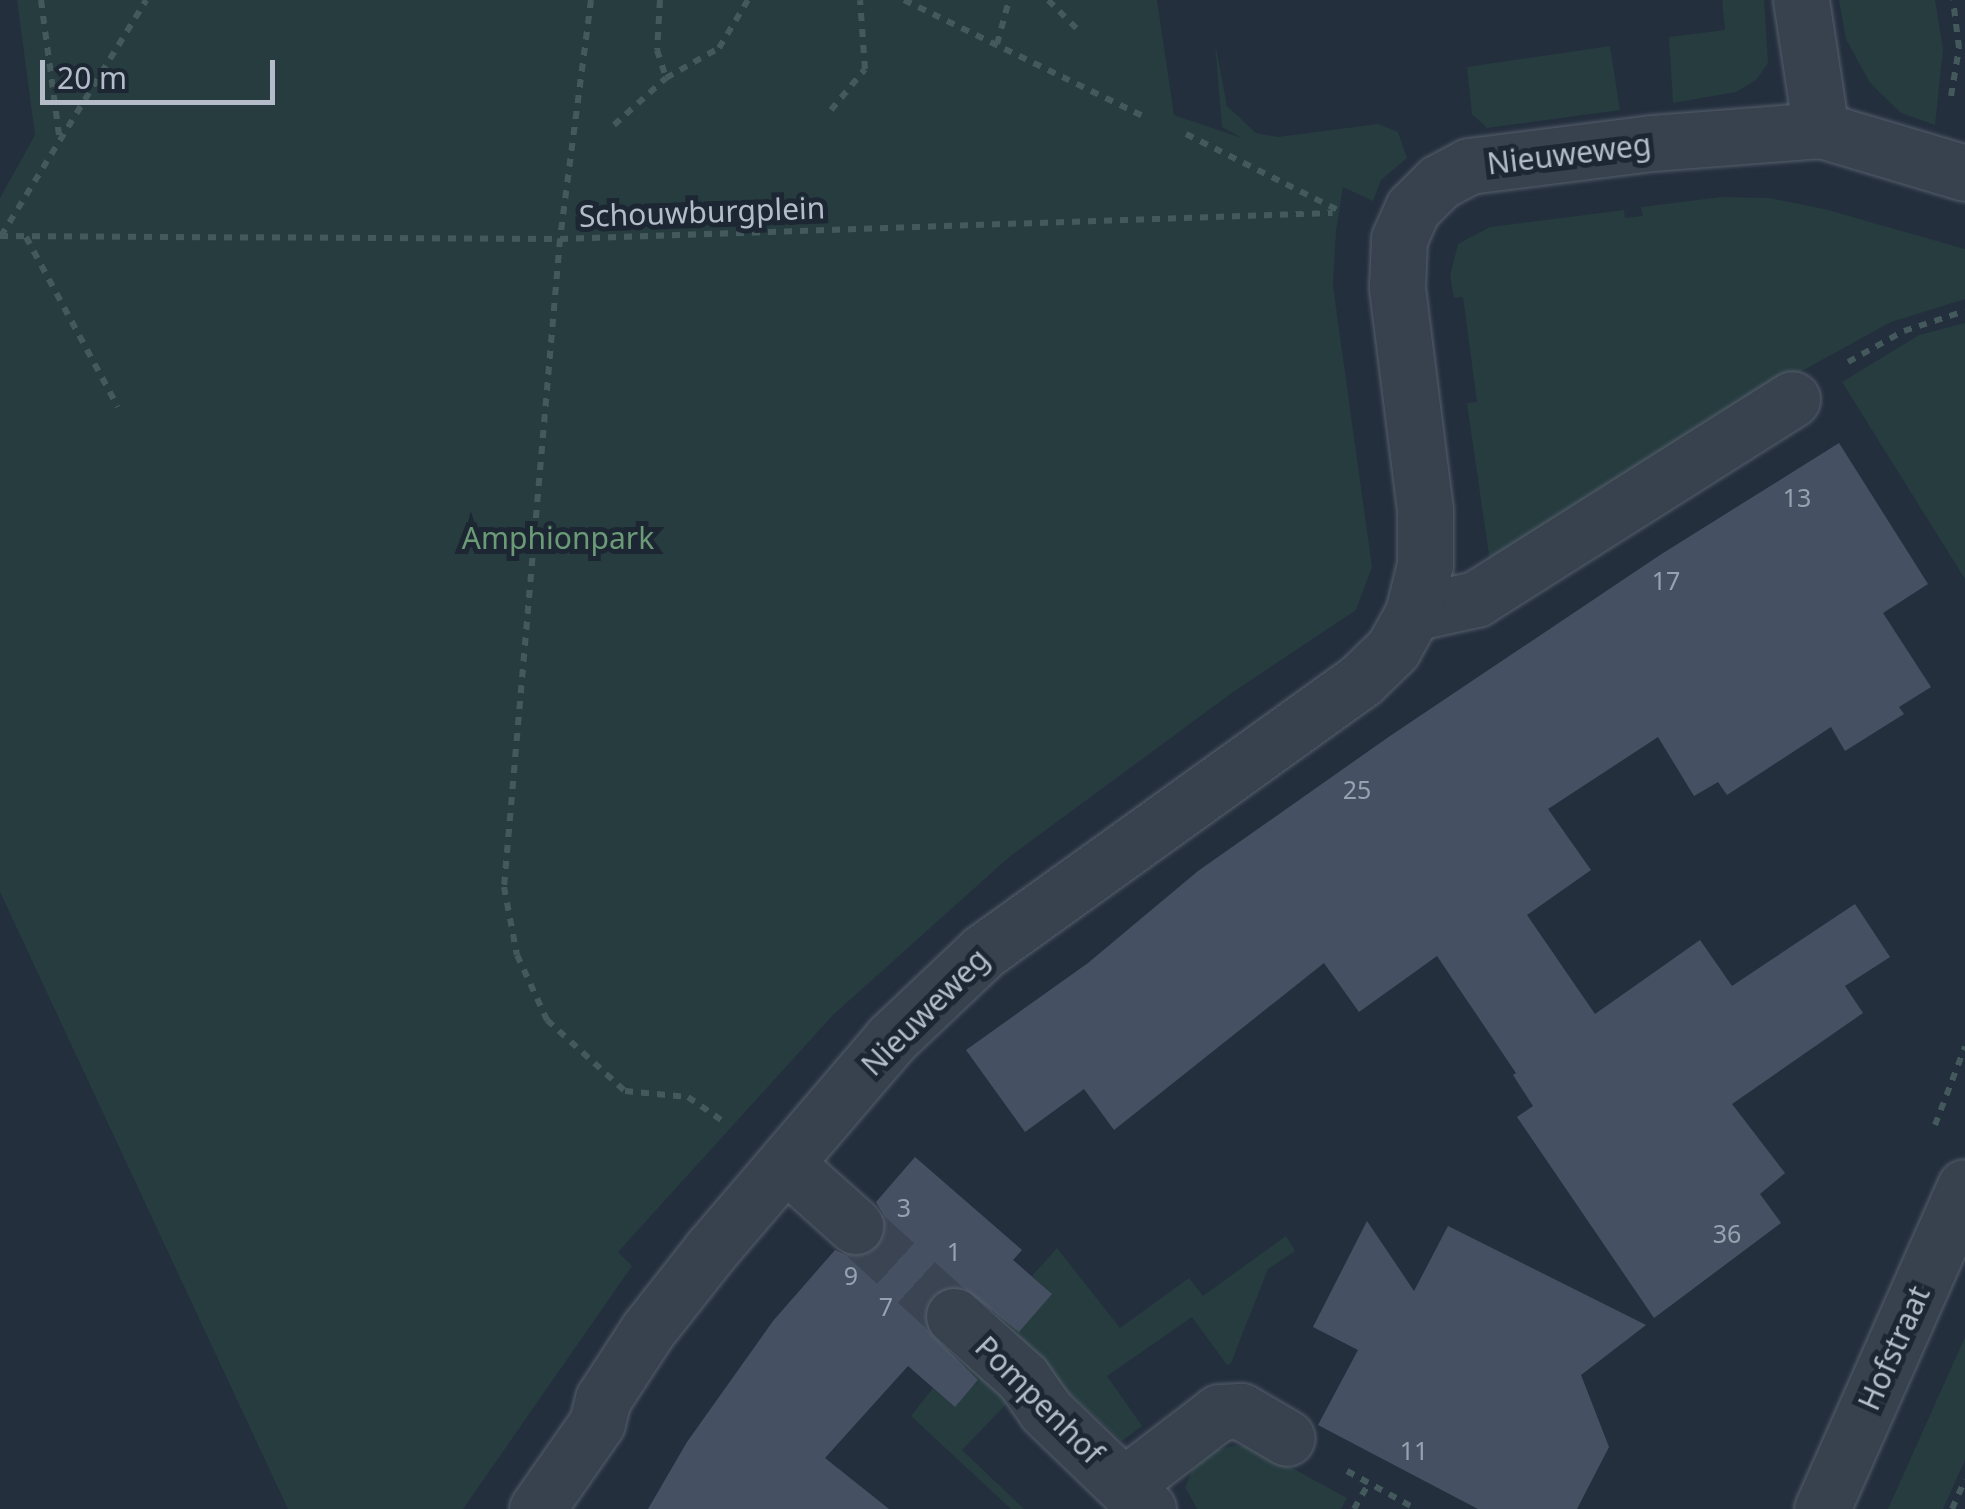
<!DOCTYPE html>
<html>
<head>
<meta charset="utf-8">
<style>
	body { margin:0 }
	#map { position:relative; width:1965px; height:1509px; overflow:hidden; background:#242f3e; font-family:"Noto Sans",sans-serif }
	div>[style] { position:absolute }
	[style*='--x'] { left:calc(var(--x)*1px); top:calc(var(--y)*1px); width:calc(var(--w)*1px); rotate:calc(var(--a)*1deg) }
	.green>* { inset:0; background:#263c3f }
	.building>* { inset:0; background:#455162 }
	.minor-tunnel>* { height:55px; margin-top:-27.5px; transform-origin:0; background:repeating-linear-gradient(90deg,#3a4453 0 55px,transparent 0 83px) }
	.path>* { height:6px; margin-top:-3px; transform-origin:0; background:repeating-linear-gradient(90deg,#44595c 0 8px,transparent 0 16px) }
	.roads { filter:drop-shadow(0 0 2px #565f6c) drop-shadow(0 0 2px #565f6c) }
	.minor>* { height:55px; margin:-27.5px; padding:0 27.5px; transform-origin:27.5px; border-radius:27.5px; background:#38414e }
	span { translate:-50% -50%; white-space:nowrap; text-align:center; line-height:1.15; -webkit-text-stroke:10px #1d2633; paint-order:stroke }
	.number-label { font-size:25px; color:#98a1af }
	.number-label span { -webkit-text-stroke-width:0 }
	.street-label { font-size:30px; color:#b4bcc9 }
	.park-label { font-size:30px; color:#6b9a76 }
	.scale { position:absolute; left:40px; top:60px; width:235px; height:45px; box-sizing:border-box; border:5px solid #b4bcc9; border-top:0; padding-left:12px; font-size:30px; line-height:35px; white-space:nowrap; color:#b4bcc9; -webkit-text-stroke:8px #1d2633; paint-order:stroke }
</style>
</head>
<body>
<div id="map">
	<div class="green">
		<div style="clip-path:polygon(17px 0,1157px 0,1174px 115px,1242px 138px,1222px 127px,1215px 43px,1227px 106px,1256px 133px,1278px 137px,1378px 124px,1398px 132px,1407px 158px,1381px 180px,1373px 201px,1343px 187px,1336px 231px,1333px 286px,1372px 567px,1356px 610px,1233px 692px,1008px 858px,833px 1015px,618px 1252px,632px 1266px,463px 1509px,288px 1509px,0 892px,0 198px,35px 135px)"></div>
		<div style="clip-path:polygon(1722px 0,1764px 0,1768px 63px,1756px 80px,1736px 92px,1673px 103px,1669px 37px,1725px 30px)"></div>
		<div style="clip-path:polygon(1839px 0,1935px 0,1943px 49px,1935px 125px,1901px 113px,1870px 83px,1846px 39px)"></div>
		<div style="clip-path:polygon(1610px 46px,1620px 110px,1487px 128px,1472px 114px,1467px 67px)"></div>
		<div style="clip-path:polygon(1722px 197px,1769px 198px,1824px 209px,1965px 249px,1965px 299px,1891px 322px,1776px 385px,1490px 562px,1467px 403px,1477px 402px,1463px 297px,1454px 298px,1450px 276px,1458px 244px,1490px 227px,1624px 210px,1625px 218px,1643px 216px,1641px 207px)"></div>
		<div style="clip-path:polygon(1965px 323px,1965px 579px,1842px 382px,1919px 335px)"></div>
		<div style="clip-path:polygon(1286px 1236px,1295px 1251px,1268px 1269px,1231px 1363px,1227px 1365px,1192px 1317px,1107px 1376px,1142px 1426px,1122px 1441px,989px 1321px,1006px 1304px,1051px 1294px,1032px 1276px,1057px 1248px,1120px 1328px,1189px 1278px,1203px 1296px)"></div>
		<div style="clip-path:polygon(1965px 1337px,1965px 1460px,1943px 1509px,1888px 1509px)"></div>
		<div style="clip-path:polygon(970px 1346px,1012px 1398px,962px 1450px,1024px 1509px,1011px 1509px,911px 1416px,933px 1388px,954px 1406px,979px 1380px,959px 1360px)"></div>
		<div style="clip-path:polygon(1236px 1445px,1257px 1449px,1347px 1498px,1341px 1509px,1197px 1509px,1185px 1487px,1193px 1469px,1214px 1451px)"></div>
	</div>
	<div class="building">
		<div style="clip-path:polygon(1839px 443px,1928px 584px,1883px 613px,1931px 687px,1899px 707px,1904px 714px,1845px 751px,1831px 727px,1727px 795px,1718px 782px,1694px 796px,1658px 737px,1548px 809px,1591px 870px,1527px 915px,1595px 1014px,1700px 940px,1732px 986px,1855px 904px,1890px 957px,1845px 986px,1863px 1013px,1732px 1104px,1785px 1173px,1760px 1194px,1781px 1223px,1654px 1318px,1517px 1117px,1533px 1106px,1513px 1075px,1516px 1073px,1437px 956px,1359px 1012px,1324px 963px,1114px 1130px,1084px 1089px,1025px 1132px,966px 1050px,1088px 963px,1198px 871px,1390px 736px,1660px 555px)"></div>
		<div style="clip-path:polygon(915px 1157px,1022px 1250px,1013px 1260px,1052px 1294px,1019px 1332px,961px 1286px,943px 1287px,930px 1296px,923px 1310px,925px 1327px,978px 1380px,955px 1407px,908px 1366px,825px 1458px,889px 1509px,648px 1509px,687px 1442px,773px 1321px,835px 1250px,850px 1257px,864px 1256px,879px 1246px,885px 1233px,885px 1217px,876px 1202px)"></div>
		<div style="clip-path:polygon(1367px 1221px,1414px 1291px,1448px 1226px,1646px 1325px,1581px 1375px,1609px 1447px,1577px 1509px,1478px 1509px,1318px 1425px,1358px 1350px,1313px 1327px)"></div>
	</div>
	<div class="minor-tunnel">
		<div style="--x:855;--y:1226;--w:134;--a:42.3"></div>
	</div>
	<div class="path">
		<div style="--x:41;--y:0;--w:143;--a:82.4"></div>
		<div style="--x:591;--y:0;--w:241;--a:97.4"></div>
		<div style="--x:560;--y:239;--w:650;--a:94.94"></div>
		<div style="--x:504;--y:887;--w:69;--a:79.2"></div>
		<div style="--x:517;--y:955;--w:72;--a:65.2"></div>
		<div style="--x:547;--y:1020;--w:105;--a:42.3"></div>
		<div style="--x:625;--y:1091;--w:63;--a:5.4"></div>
		<div style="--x:688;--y:1097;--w:47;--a:34.7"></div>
		<div style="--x:660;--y:0;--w:50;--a:93.4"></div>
		<div style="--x:657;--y:50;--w:28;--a:72"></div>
		<div style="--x:904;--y:0;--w:266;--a:25.9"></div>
		<div style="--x:1048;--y:0;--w:47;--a:45"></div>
		<div style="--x:997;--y:44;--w:46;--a:-74.7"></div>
		<div style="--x:1951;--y:96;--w:49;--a:-80.5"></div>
		<div style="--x:1959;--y:48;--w:48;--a:-97.1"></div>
		<div style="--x:831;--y:110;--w:53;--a:-50.3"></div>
		<div style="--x:865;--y:69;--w:69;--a:-94.1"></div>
		<div style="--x:614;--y:125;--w:70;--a:-42.1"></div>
		<div style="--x:666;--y:78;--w:61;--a:-29.5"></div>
		<div style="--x:719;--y:48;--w:56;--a:-58.9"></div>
		<div style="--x:1186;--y:134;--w:170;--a:26.6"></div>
		<div style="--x:0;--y:236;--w:560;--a:0.31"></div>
		<div style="--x:560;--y:239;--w:773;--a:-1.93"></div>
		<div style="--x:1;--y:236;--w:277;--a:-58.4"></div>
		<div style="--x:26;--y:237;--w:193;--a:61.6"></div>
		<div style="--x:1848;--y:362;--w:64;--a:-29"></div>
		<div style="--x:1904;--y:331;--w:64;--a:-18.2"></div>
		<div style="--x:1935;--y:1125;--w:84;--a:-69"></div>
		<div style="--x:1347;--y:1471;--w:79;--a:28.8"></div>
		<div style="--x:1354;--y:1509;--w:30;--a:-60"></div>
		<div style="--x:1952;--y:1509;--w:32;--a:-66"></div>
	</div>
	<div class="roads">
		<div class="minor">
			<div style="--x:1801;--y:0;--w:132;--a:81.3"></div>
			<div style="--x:1413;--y:613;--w:65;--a:-12.5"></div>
			<div style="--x:1476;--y:599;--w:374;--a:-32.3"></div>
			<div style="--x:786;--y:1164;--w:93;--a:41.9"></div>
			<div style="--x:954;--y:1316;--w:93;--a:41.9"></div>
			<div style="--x:1023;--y:1378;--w:39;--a:55"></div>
			<div style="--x:1045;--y:1410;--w:143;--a:43.9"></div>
			<div style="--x:1124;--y:1485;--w:120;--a:-37.5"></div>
			<div style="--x:1219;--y:1412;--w:22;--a:-3"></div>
			<div style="--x:1241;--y:1411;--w:53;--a:30.4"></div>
			<div style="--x:537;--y:1509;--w:105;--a:-55.1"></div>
			<div style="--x:597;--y:1423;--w:25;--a:-76"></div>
			<div style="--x:603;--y:1399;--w:82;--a:-56.9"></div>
			<div style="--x:648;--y:1330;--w:102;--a:-51.8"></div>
			<div style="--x:711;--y:1250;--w:279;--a:-49.5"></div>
			<div style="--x:892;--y:1038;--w:127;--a:-43.4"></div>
			<div style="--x:984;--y:951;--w:464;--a:-35.7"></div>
			<div style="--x:1361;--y:680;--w:45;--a:-44.1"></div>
			<div style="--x:1393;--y:649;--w:41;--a:-60.9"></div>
			<div style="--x:1413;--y:613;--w:50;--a:-76.2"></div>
			<div style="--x:1425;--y:564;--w:54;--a:-90"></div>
			<div style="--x:1425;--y:510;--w:225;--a:-97.2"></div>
			<div style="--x:1397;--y:287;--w:48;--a:-87.6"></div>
			<div style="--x:1399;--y:239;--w:34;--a:-66"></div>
			<div style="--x:1413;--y:208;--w:37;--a:-45"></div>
			<div style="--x:1439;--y:182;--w:34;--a:-28"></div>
			<div style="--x:1469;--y:166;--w:184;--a:-7.2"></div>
			<div style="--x:1652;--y:143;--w:169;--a:-4.4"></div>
			<div style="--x:1821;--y:130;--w:150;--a:16.6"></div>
			<div style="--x:1822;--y:1509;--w:352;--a:-66.1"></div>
		</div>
	</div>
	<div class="number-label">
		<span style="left:1797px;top:497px">13</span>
		<span style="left:1666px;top:580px">17</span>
		<span style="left:1357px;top:789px">25</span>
		<span style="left:904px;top:1207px">3</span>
		<span style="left:1727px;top:1233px">36</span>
		<span style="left:954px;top:1251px">1</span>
		<span style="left:851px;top:1275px">9</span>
		<span style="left:886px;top:1306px">7</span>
		<span style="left:1414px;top:1450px">11</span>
	</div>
	<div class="street-label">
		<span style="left:1569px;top:154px;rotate:-7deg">Nieuweweg</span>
		<span style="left:702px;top:212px;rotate:-2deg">Schouwburgplein</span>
		<span style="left:925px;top:1012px;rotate:-45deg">Nieuweweg</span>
		<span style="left:1894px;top:1348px;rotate:-66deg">Hofstraat</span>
		<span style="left:1039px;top:1400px;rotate:45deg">Pompenhof</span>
	</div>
	<div class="park-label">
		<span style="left:558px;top:538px">Amphionpark</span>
	</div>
	<div class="scale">20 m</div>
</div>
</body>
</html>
